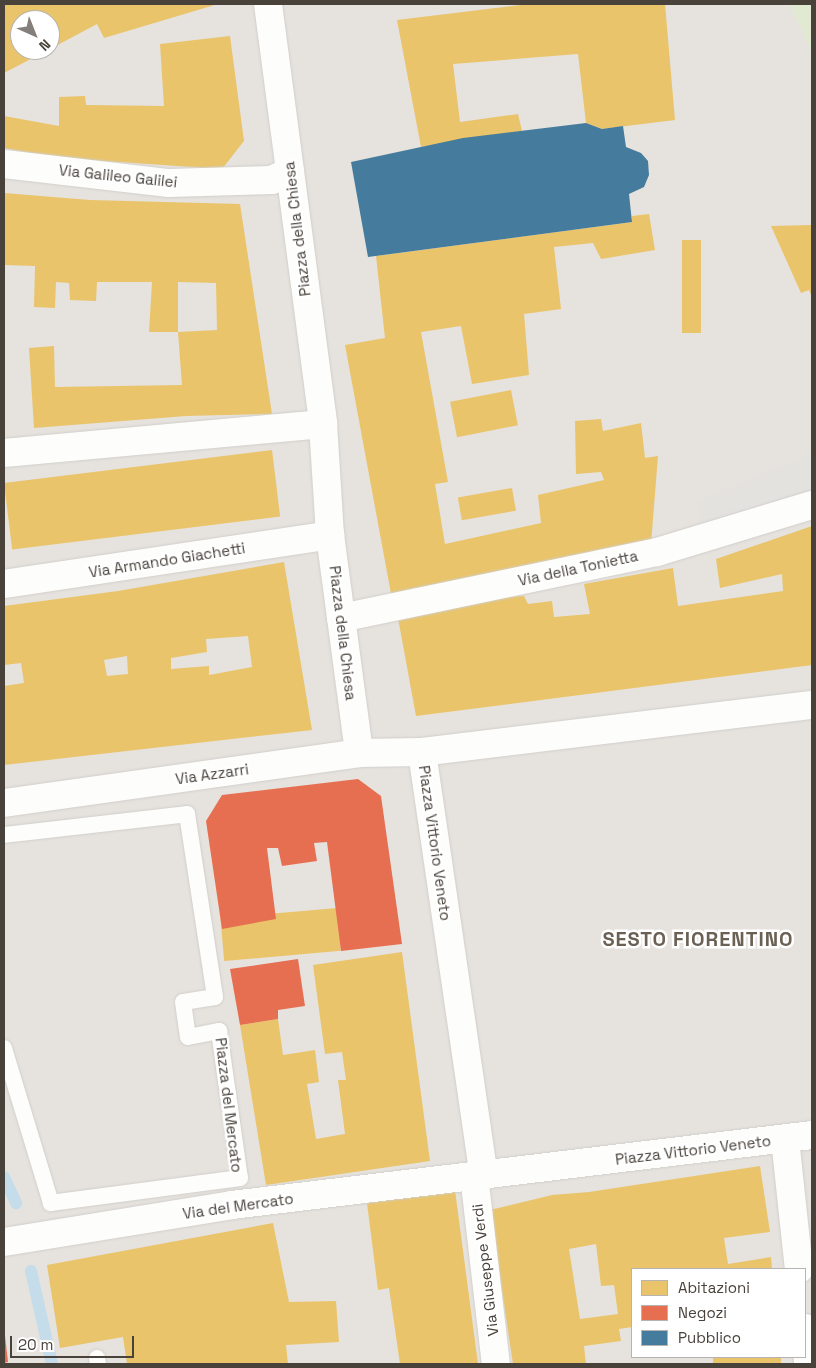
<!DOCTYPE html>
<html>
<head>
<meta charset="utf-8">
<style>
	body { margin:0 }
	#map { position:relative; width:816px; height:1368px; overflow:hidden; background:#f3f1ee; font-family:"Space Grotesk",sans-serif }
	div>[style] { position:absolute }
	[style*='--x'] { left:calc(var(--x)*1px); top:calc(var(--y)*1px); width:calc(var(--w)*1px); rotate:calc(var(--a)*1deg) }
	.residential>* { inset:0; background:#e6e2dd }
	.green>* { inset:0; background:#e1e9d2 }
	.parking>* { inset:0; background:#e4e2df }
	.homes>* { inset:0; background:#e9c46a; transform-origin:0 0 }
	.shops>* { inset:0; background:#e76f51 }
	.public>* { inset:0; background:#457b9d }
	.stream>* { height:12px; margin:-6px; padding:0 6px; transform-origin:6px; border-radius:6px; background:#c5ddea }
	.roads { filter:drop-shadow(0 0 1px #d1cfcc) drop-shadow(0 0 1px #d1cfcc) }
	.lane>* { height:16px; margin:-8px; padding:0 8px; transform-origin:8px; border-radius:8px; background:#fdfdfc }
	.street>* { height:28px; margin:-14px; padding:0 14px; transform-origin:14px; border-radius:14px; background:#fdfdfc }
	span { translate:-50% -50%; white-space:nowrap; text-align:center; line-height:1.15; -webkit-text-stroke:5px #fff; paint-order:stroke }
	.street-label { font-size:15px; color:#48423b }
	.district-label { font-size:20px; color:#6a6053; font-weight:700; letter-spacing:1px }
	.frame { position:absolute; inset:0; border:5px solid #48423b; pointer-events:none }
	.legend { position:absolute; left:631px; top:1268px; width:175px; height:90px; box-sizing:border-box; background:#fff; border:1px solid #b6b3b1; margin:0; padding:6px 9px; list-style:none; font-size:15px; color:#48423b }
	.legend li { display:flex; align-items:center; gap:10px; height:25px }
	.legend b { width:25px; border:1px solid #b6b3b1 }
	.north { position:absolute; left:10px; top:10px; width:50px; height:50px; box-sizing:border-box; background:#fff; border:1px solid #b6b3b1; border-radius:50%; rotate:136deg; font-size:14px; font-weight:700; line-height:20px; text-align:center; color:#48423b }
	.north::after { content:''; display:block; margin:auto; width:18px; height:22px; background:#847f7a; clip-path:polygon(50% 0,100% 100%,50% 72%,0 100%) }
	.scale { position:absolute; left:10px; top:1336px; width:124px; height:22px; box-sizing:border-box; border:2px solid #48423b; border-top:0; padding-left:6px; font-size:15px; line-height:18px; white-space:nowrap; color:#48423b; -webkit-text-stroke:4px #fff; paint-order:stroke }
</style>
</head>
<body>
<div id="map">
	<div class="residential">
		<div style="clip-path:polygon(evenodd,4px 4px,812px 4px,812px 1364px,4px 1364px,4px 4px,20px 20px,50px 20px,50px 50px,20px 50px,20px 20px,4px 4px,632px 1269px,805px 1269px,805px 1357px,632px 1357px,632px 1269px)"></div>
	</div>
	<div class="green">
		<div style="clip-path:polygon(789px 4px,812px 4px,812px 52px)"></div>
	</div>
	<div class="parking">
		<div style="clip-path:polygon(812px 453px,812px 505px,702px 538px,698px 501px)"></div>
	</div>
	<div class="homes">
		<div style="clip-path:polygon(4px 4px,218px 4px,104px 38px,97px 24px,50px 49px,50px 20px,20px 20px,20px 50px,48px 50px,4px 73px)"></div>
		<div style="clip-path:polygon(529px 4px,665px 4px,675px 120px,602px 129px,586px 123px,578px 54px,453px 64px,460px 122px,518px 114px,522px 131px,421px 147px,397px 20px)"></div>
		<div style="clip-path:polygon(230px 36px,244px 141px,222px 169px,59px 158px,4px 148px,4px 116px,59px 126px,59px 97px,85px 96px,86px 105px,164px 106px,160px 44px)"></div>
		<div style="clip-path:polygon(4px 193px,90px 200px,240px 204px,272px 414px,186px 416px,34px 428px,29px 348px,54px 346px,55px 387px,182px 385px,178px 332px,217px 330px,216px 283px,178px 282px,178px 332px,149px 332px,152px 282px,97px 282px,96px 301px,70px 300px,69px 283px,56px 282px,55px 308px,34px 307px,35px 266px,4px 265px)"></div>
		<div style="clip-path:polygon(649px 214px,655px 250px,601px 259px,593px 243px,554px 247px,561px 309px,524px 314px,529px 375px,472px 384px,461px 326px,421px 332px,448px 482px,435px 484px,445px 544px,541px 523px,538px 495px,604px 480px,601px 472px,576px 474px,575px 421px,601px 419px,603px 431px,641px 423px,645px 458px,658px 456px,651px 544px,392px 599px,345px 345px,385px 338px,376px 256px,632px 222px,632px 216px)"></div>
		<div style="clip-path:polygon(812px 225px,812px 297px,809px 290px,801px 293px,771px 226px)"></div>
		<div style="left:682px;top:240px;width:19px;height:93px"></div>
		<div style="left:511px;top:390px;width:36px;height:62px;rotate:79deg"></div>
		<div style="left:272px;top:450px;width:67px;height:270px;rotate:83deg"></div>
		<div style="left:512px;top:488px;width:23px;height:55px;rotate:80deg"></div>
		<div style="clip-path:polygon(812px 526px,812px 665px,416px 716px,398px 618px,469px 599px,524px 596px,528px 604px,552px 601px,554px 617px,590px 614px,584px 584px,673px 568px,678px 606px,783px 591px,782px 574px,720px 588px,716px 559px)"></div>
		<div style="clip-path:polygon(evenodd,284px 562px,312px 730px,4px 765px,4px 686px,24px 683px,21px 663px,4px 665px,4px 606px,118px 591px,284px 562px,248px 636px,252px 667px,209px 675px,209px 666px,171px 669px,171px 658px,207px 652px,206px 639px,248px 636px,284px 562px,127px 656px,128px 674px,107px 676px,104px 660px,127px 656px)"></div>
		<div style="left:337px;top:908px;width:43px;height:117px;rotate:85deg"></div>
		<div style="clip-path:polygon(402px 952px,430px 1161px,266px 1185px,240px 1025px,278px 1019px,283px 1055px,315px 1050px,319px 1082px,307px 1084px,316px 1139px,345px 1134px,338px 1080px,346px 1080px,342px 1052px,325px 1054px,313px 965px)"></div>
		<div style="clip-path:polygon(evenodd,760px 1166px,770px 1232px,724px 1238px,728px 1264px,771px 1257px,772px 1269px,632px 1269px,632px 1327px,619px 1329px,621px 1341px,584px 1346px,586px 1364px,513px 1364px,490px 1210px,552px 1195px,589px 1192px,760px 1166px,596px 1244px,601px 1286px,614px 1285px,618px 1314px,580px 1319px,569px 1249px,596px 1244px)"></div>
		<div style="clip-path:polygon(455px 1190px,478px 1364px,400px 1364px,389px 1288px,378px 1290px,367px 1203px)"></div>
		<div style="clip-path:polygon(273px 1223px,289px 1302px,336px 1301px,339px 1342px,286px 1345px,288px 1364px,127px 1364px,123px 1337px,60px 1348px,47px 1265px)"></div>
		<div style="left:713px;top:1357px;width:68px;height:7px"></div>
	</div>
	<div class="shops">
		<div style="clip-path:polygon(358px 779px,381px 796px,402px 944px,341px 951px,327px 842px,314px 843px,317px 861px,282px 866px,278px 848px,267px 848px,276px 919px,222px 929px,206px 821px,222px 795px)"></div>
		<div style="clip-path:polygon(298px 959px,305px 1006px,278px 1010px,278px 1019px,240px 1025px,230px 969px)"></div>
		<div style="clip-path:polygon(4px 1327px,8px 1362px,4px 1363px)"></div>
	</div>
	<div class="public">
		<div style="clip-path:polygon(586px 123px,602px 129px,623px 126px,626px 147px,641px 153px,648px 161px,649px 175px,644px 187px,629px 194px,632px 222px,368px 257px,351px 162px,463px 138px)"></div>
	</div>
	<div class="stream">
		<div style="--x:4;--y:1177;--w:29;--a:65"></div>
		<div style="--x:31;--y:1271;--w:95;--a:77.3"></div>
	</div>
	<div class="roads">
		<div class="lane">
			<div style="--x:4;--y:835;--w:184;--a:-6.5"></div>
			<div style="--x:187;--y:814;--w:185;--a:81.3"></div>
			<div style="--x:215;--y:997;--w:32;--a:171"></div>
			<div style="--x:183;--y:1002;--w:35;--a:82"></div>
			<div style="--x:188;--y:1037;--w:32;--a:-11"></div>
			<div style="--x:219;--y:1031;--w:148;--a:81.9"></div>
			<div style="--x:240;--y:1178;--w:191;--a:172.5"></div>
			<div style="--x:51;--y:1203;--w:162;--a:-106.9"></div>
			<div style="--x:97;--y:1358;--w:6;--a:81"></div>
		</div>
		<div class="street">
			<div style="--x:268;--y:4;--w:424;--a:82.5"></div>
			<div style="--x:323;--y:424;--w:111;--a:86.4"></div>
			<div style="--x:330;--y:535;--w:220;--a:82.4"></div>
			<div style="--x:4;--y:164;--w:166;--a:6.6"></div>
			<div style="--x:169;--y:183;--w:103;--a:-1.7"></div>
			<div style="--x:272;--y:180;--w:20;--a:-27"></div>
			<div style="--x:4;--y:453;--w:320;--a:-5.2"></div>
			<div style="--x:4;--y:584;--w:330;--a:-8.5"></div>
			<div style="--x:341;--y:618;--w:323;--a:-11.8"></div>
			<div style="--x:657;--y:552;--w:162;--a:-16.9"></div>
			<div style="--x:422;--y:752;--w:428;--a:81.7"></div>
			<div style="--x:4;--y:803;--w:359;--a:-8"></div>
			<div style="--x:359;--y:753;--w:63;--a:-0.9"></div>
			<div style="--x:422;--y:752;--w:393;--a:-6.9"></div>
			<div style="--x:785;--y:1139;--w:131;--a:83.9"></div>
			<div style="--x:474;--y:1175;--w:190;--a:83.4"></div>
			<div style="--x:4;--y:1242;--w:231;--a:-9.2"></div>
			<div style="--x:232;--y:1205;--w:584;--a:-6.88"></div>
			<div style="--x:805;--y:1328;--w:36;--a:85"></div>
		</div>
	</div>
	<div class="street-label">
		<span style="left:118px;top:176px;rotate:6deg">Via Galileo Galilei</span>
		<span style="left:297px;top:229px;rotate:-97deg">Piazza della Chiesa</span>
		<span style="left:167px;top:560px;rotate:-9deg">Via Armando Giachetti</span>
		<span style="left:578px;top:568px;rotate:-12deg">Via della Tonietta</span>
		<span style="left:343px;top:633px;rotate:83deg">Piazza della Chiesa</span>
		<span style="left:212px;top:774px;rotate:-8deg">Via Azzarri</span>
		<span style="left:435px;top:843px;rotate:82deg">Piazza Vittorio Veneto</span>
		<span style="left:229px;top:1105px;rotate:83deg">Piazza del Mercato</span>
		<span style="left:693px;top:1150px;rotate:-7deg">Piazza Vittorio Veneto</span>
		<span style="left:238px;top:1206px;rotate:-8deg">Via del Mercato</span>
		<span style="left:485px;top:1270px;rotate:-97deg">Via Giuseppe Verdi</span>
	</div>
	<div class="district-label">
		<span style="left:698px;top:939px">SESTO FIORENTINO</span>
	</div>
	<div class="frame"></div>
	<ul class="legend">
	<li><b style="height:14px;background:#e9c46a"></b>Abitazioni</li>
	<li><b style="height:14px;background:#e76f51"></b>Negozi</li>
	<li><b style="height:14px;background:#457b9d"></b>Pubblico</li>
	</ul>
	<div class="north">N</div>
	<div class="scale">20 m</div>
</div>
</body>
</html>
